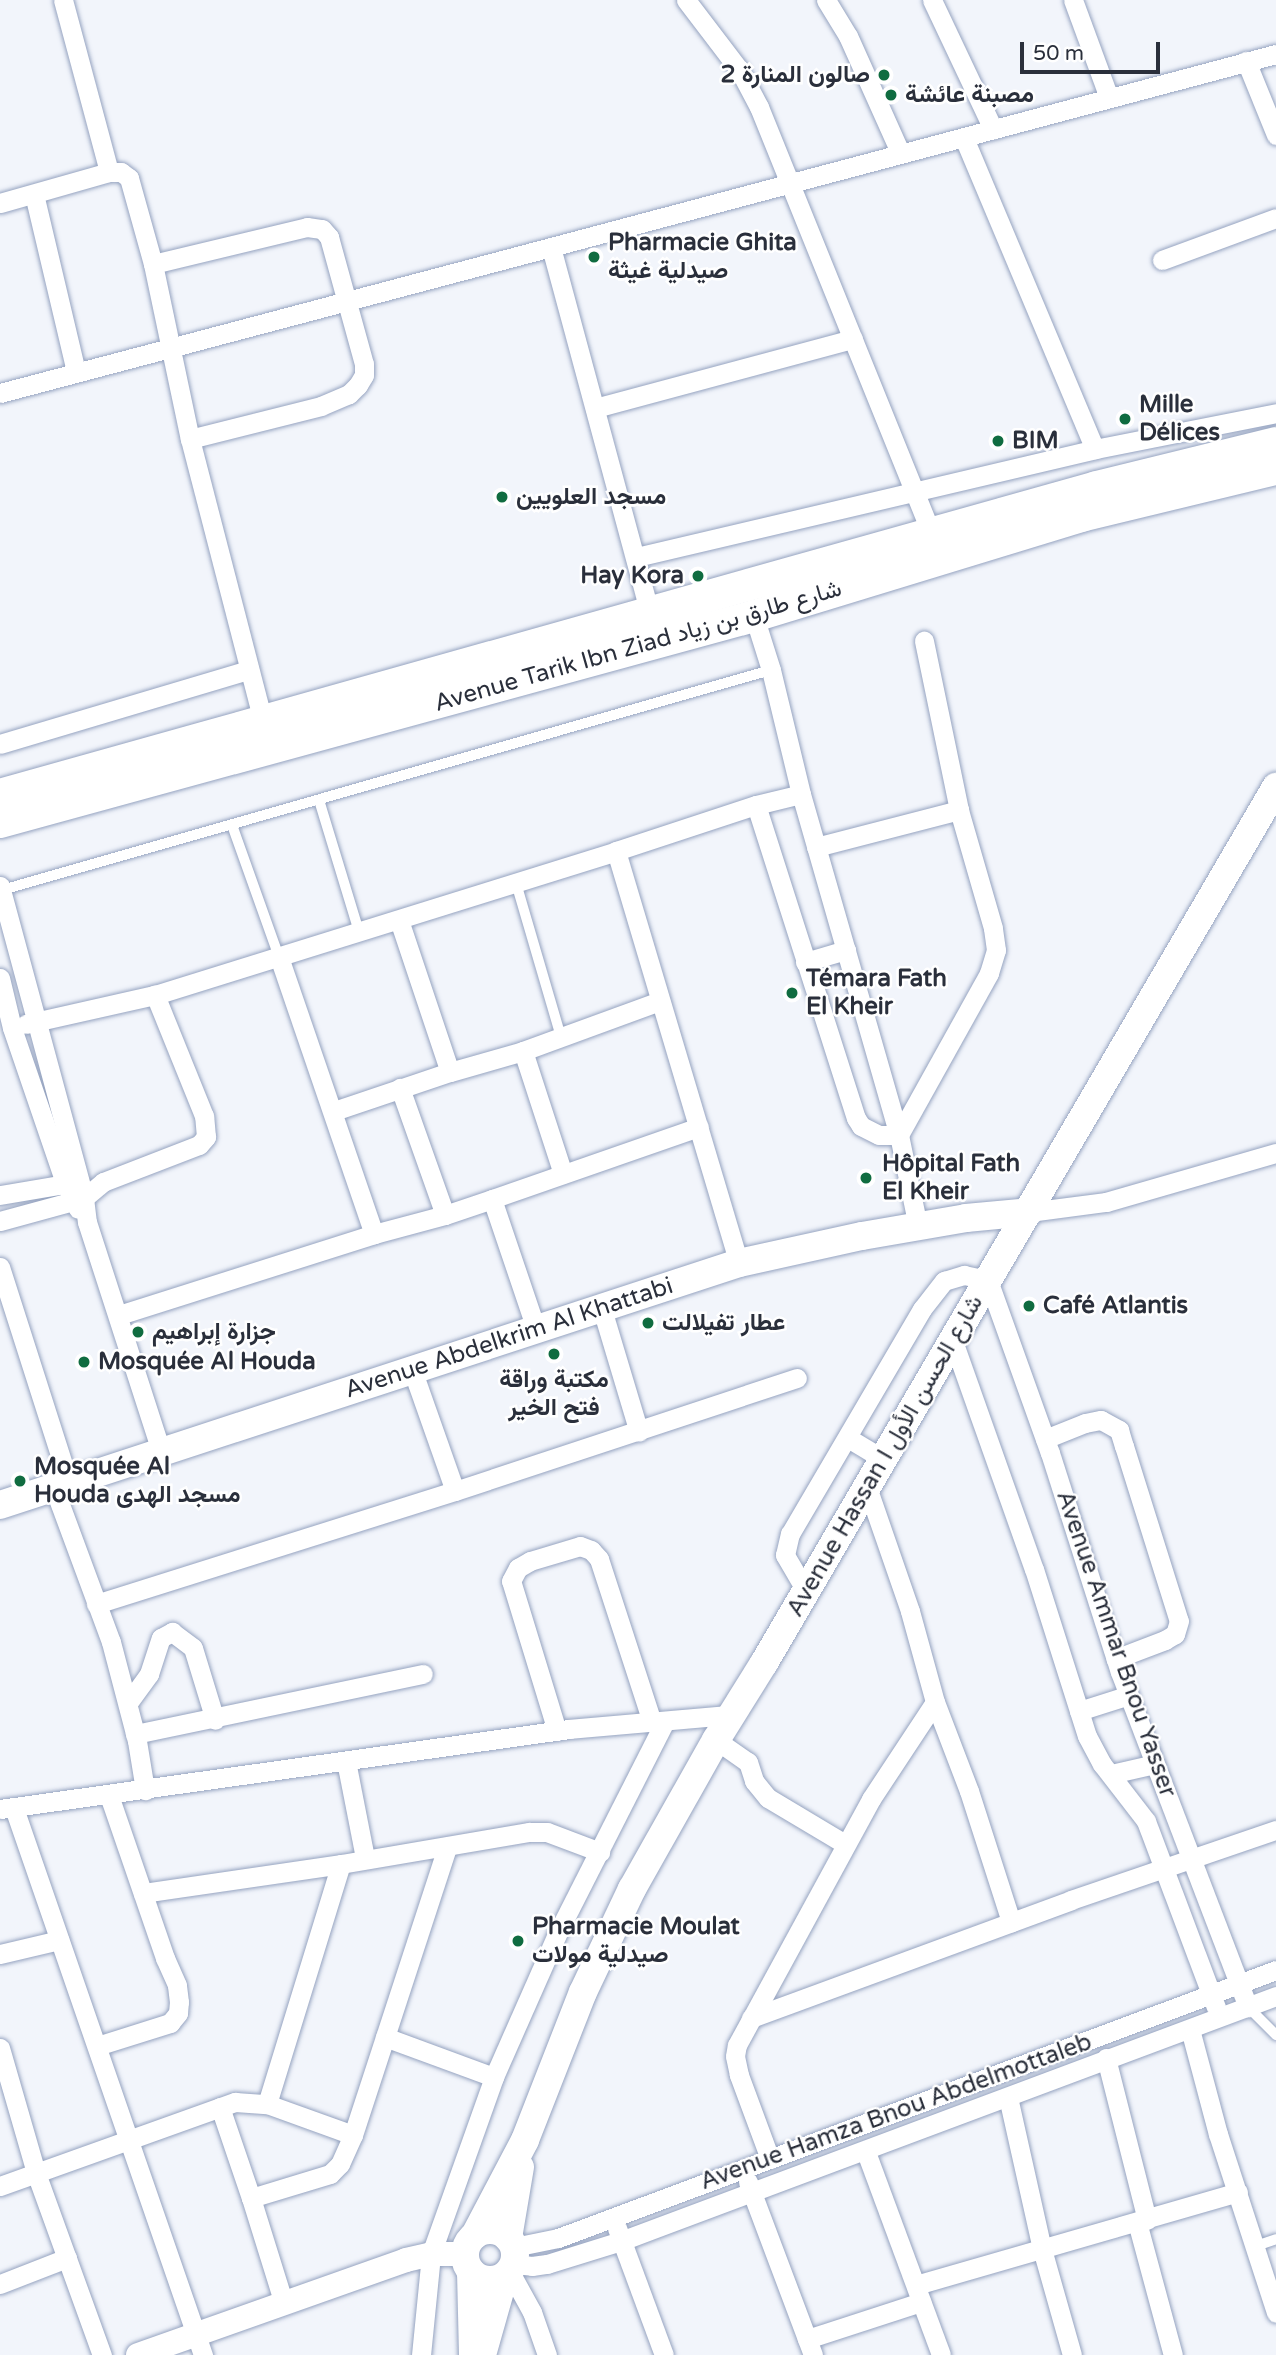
<!DOCTYPE html>
<html>
<head>
<meta charset="utf-8">
<style>
	body { margin:0 }
	#map { position:relative; width:1276px; height:2355px; overflow:hidden; background:#f2f5fb; font-family:"Varela Round",Vazirmatn,sans-serif }
	div>[style] { position:absolute }
	[style*='--x'] { left:calc(var(--x)*1px); top:calc(var(--y)*1px); width:calc(var(--w)*1px); rotate:calc(var(--a)*1deg) }
	.roads { filter:drop-shadow(0 0 2px #95a3c0) drop-shadow(0 0 2px #95a3c0) }
	.service>* { height:10px; margin:-5px; padding:0 5px; transform-origin:5px; border-radius:5px; background:#fff }
	.minor>* { height:19px; margin:-9.5px; padding:0 9.5px; transform-origin:9.5px; border-radius:9.5px; background:#fff }
	.tertiary>* { height:24px; margin:-12px; padding:0 12px; transform-origin:12px; border-radius:12px; background:#fff }
	.secondary>* { height:28px; margin:-14px; padding:0 14px; transform-origin:14px; border-radius:14px; background:#fff }
	.secondary>.ring { margin:-14px; padding:0; box-sizing:content-box; background:none; border:28px solid #fff; border-radius:50% }
	.primary>* { height:32px; margin:-16px; padding:0 16px; transform-origin:16px; border-radius:16px; background:#fff }
	.dots>* { width:19px; height:19px; translate:-50% -50%; box-sizing:border-box; border:4px solid #fff; border-radius:50% }
	span { translate:-50% -50%; white-space:nowrap; text-align:center; line-height:1.15; -webkit-text-stroke:5px #fff; paint-order:stroke }
	.poi-label { font-size:24px; color:#2a2f3b; font-weight:700 }
	.right { translate:-100% -50%; text-align:right }
	.left { translate:0 -50%; text-align:left }
	.street-label { font-size:24px; color:#2a2f3b }
	.scale { position:absolute; left:1020px; top:42px; width:140px; height:32px; box-sizing:border-box; border:4px solid #2a2f3b; border-top:0; padding-left:9px; font-size:21px; line-height:24px; white-space:nowrap; color:#2a2f3b; -webkit-text-stroke:5px #fff; paint-order:stroke }
</style>
</head>
<body>
<div id="map">
	<div class="roads">
		<div class="service">
			<div style="--x:319;--y:800;--w:138;--a:73.1"></div>
			<div style="--x:232;--y:825;--w:140;--a:70.4"></div>
			<div style="--x:516;--y:883;--w:160;--a:73.7"></div>
			<div style="--x:2;--y:890;--w:800;--a:-15.97"></div>
			<div style="--x:1248;--y:2007;--w:40;--a:45"></div>
			<div style="--x:1256;--y:2246;--w:21;--a:-19"></div>
		</div>
		<div class="minor">
			<div style="--x:63;--y:0;--w:178;--a:75"></div>
			<div style="--x:686;--y:0;--w:89;--a:52.7"></div>
			<div style="--x:740;--y:71;--w:41;--a:62.2"></div>
			<div style="--x:759;--y:107;--w:459;--a:68"></div>
			<div style="--x:826;--y:0;--w:42;--a:58.6"></div>
			<div style="--x:848;--y:36;--w:127;--a:65.9"></div>
			<div style="--x:932;--y:0;--w:143;--a:64.7"></div>
			<div style="--x:1073;--y:0;--w:104;--a:69.8"></div>
			<div style="--x:1246;--y:61;--w:80;--a:67.9"></div>
			<div style="--x:964;--y:138;--w:337;--a:67.2"></div>
			<div style="--x:34;--y:194;--w:183;--a:76.7"></div>
			<div style="--x:0;--y:203;--w:113;--a:-15.9"></div>
			<div style="--x:109;--y:172;--w:12;--a:0"></div>
			<div style="--x:121;--y:172;--w:10;--a:37"></div>
			<div style="--x:129;--y:178;--w:89;--a:74.4"></div>
			<div style="--x:153;--y:264;--w:179;--a:78.1"></div>
			<div style="--x:190;--y:439;--w:292;--a:75.5"></div>
			<div style="--x:1162;--y:260;--w:121;--a:-20.2"></div>
			<div style="--x:153;--y:264;--w:158;--a:-13.5"></div>
			<div style="--x:307;--y:227;--w:15;--a:8"></div>
			<div style="--x:322;--y:229;--w:11;--a:49"></div>
			<div style="--x:329;--y:237;--w:132;--a:74.6"></div>
			<div style="--x:364;--y:364;--w:11;--a:90"></div>
			<div style="--x:364;--y:375;--w:12;--a:121"></div>
			<div style="--x:358;--y:385;--w:13;--a:135"></div>
			<div style="--x:349;--y:394;--w:30;--a:157"></div>
			<div style="--x:321;--y:406;--w:135;--a:165.9"></div>
			<div style="--x:0;--y:393;--w:570;--a:-14.84"></div>
			<div style="--x:595;--y:408;--w:267;--a:-15"></div>
			<div style="--x:636;--y:557;--w:472;--a:-13.2"></div>
			<div style="--x:1095;--y:449;--w:185;--a:-11.2"></div>
			<div style="--x:650;--y:614;--w:380;--a:-105.1"></div>
			<div style="--x:551;--y:247;--w:750;--a:-14.91"></div>
			<div style="--x:754;--y:616;--w:57;--a:72.5"></div>
			<div style="--x:771;--y:670;--w:128;--a:76.4"></div>
			<div style="--x:801;--y:794;--w:355;--a:74"></div>
			<div style="--x:899;--y:1135;--w:94;--a:78.3"></div>
			<div style="--x:0;--y:744;--w:260;--a:-16.6"></div>
			<div style="--x:756;--y:805;--w:329;--a:72.3"></div>
			<div style="--x:856;--y:1118;--w:9;--a:58"></div>
			<div style="--x:861;--y:1126;--w:20;--a:27"></div>
			<div style="--x:879;--y:1135;--w:20;--a:0"></div>
			<div style="--x:899;--y:1135;--w:185;--a:-60.9"></div>
			<div style="--x:989;--y:973;--w:24;--a:-73"></div>
			<div style="--x:996;--y:950;--w:22;--a:-98"></div>
			<div style="--x:993;--y:928;--w:123;--a:-106.1"></div>
			<div style="--x:959;--y:810;--w:173;--a:-101.7"></div>
			<div style="--x:816;--y:847;--w:148;--a:-14.5"></div>
			<div style="--x:616;--y:851;--w:147;--a:-18.2"></div>
			<div style="--x:756;--y:805;--w:46;--a:-13.7"></div>
			<div style="--x:0;--y:886;--w:323;--a:74.9"></div>
			<div style="--x:84;--y:1198;--w:24;--a:83"></div>
			<div style="--x:87;--y:1222;--w:241;--a:72.1"></div>
			<div style="--x:399;--y:920;--w:160;--a:71.5"></div>
			<div style="--x:450;--y:1072;--w:76;--a:-16"></div>
			<div style="--x:523;--y:1051;--w:146;--a:-20.1"></div>
			<div style="--x:279;--y:957;--w:293;--a:71.1"></div>
			<div style="--x:374;--y:1234;--w:73;--a:-15"></div>
			<div style="--x:445;--y:1215;--w:135;--a:-109.5"></div>
			<div style="--x:805;--y:962;--w:43;--a:-16.3"></div>
			<div style="--x:0;--y:978;--w:51;--a:76.5"></div>
			<div style="--x:12;--y:1028;--w:164;--a:71.1"></div>
			<div style="--x:65;--y:1183;--w:29;--a:63"></div>
			<div style="--x:26;--y:1024;--w:132;--a:-12.7"></div>
			<div style="--x:523;--y:1051;--w:129;--a:72"></div>
			<div style="--x:334;--y:1111;--w:122;--a:-18.6"></div>
			<div style="--x:0;--y:1195;--w:78;--a:-9.6"></div>
			<div style="--x:1029;--y:1212;--w:78;--a:-7.4"></div>
			<div style="--x:1106;--y:1202;--w:177;--a:-16.1"></div>
			<div style="--x:445;--y:1215;--w:50;--a:-18.8"></div>
			<div style="--x:0;--y:1221;--w:87;--a:-15.3"></div>
			<div style="--x:84;--y:1198;--w:25;--a:-40"></div>
			<div style="--x:103;--y:1182;--w:103;--a:-21.1"></div>
			<div style="--x:199;--y:1145;--w:11;--a:-49"></div>
			<div style="--x:206;--y:1137;--w:21;--a:-95"></div>
			<div style="--x:204;--y:1116;--w:131;--a:-112"></div>
			<div style="--x:155;--y:995;--w:483;--a:-17.3"></div>
			<div style="--x:616;--y:851;--w:430;--a:73.4"></div>
			<div style="--x:0;--y:1267;--w:227;--a:72.3"></div>
			<div style="--x:602;--y:1309;--w:128;--a:73.3"></div>
			<div style="--x:119;--y:1315;--w:268;--a:-17.6"></div>
			<div style="--x:536;--y:1329;--w:137;--a:-108.7"></div>
			<div style="--x:492;--y:1199;--w:219;--a:-19.2"></div>
			<div style="--x:952;--y:1338;--w:245;--a:70.5"></div>
			<div style="--x:1034;--y:1569;--w:175;--a:72.4"></div>
			<div style="--x:1087;--y:1736;--w:32;--a:62"></div>
			<div style="--x:1102;--y:1764;--w:72;--a:52.3"></div>
			<div style="--x:1146;--y:1821;--w:199;--a:69.4"></div>
			<div style="--x:412;--y:1369;--w:129;--a:70.6"></div>
			<div style="--x:848;--y:1438;--w:41;--a:31"></div>
			<div style="--x:1045;--y:1439;--w:43;--a:-21.8"></div>
			<div style="--x:1085;--y:1423;--w:16;--a:-11"></div>
			<div style="--x:1101;--y:1420;--w:21;--a:29"></div>
			<div style="--x:1119;--y:1430;--w:17;--a:73"></div>
			<div style="--x:1124;--y:1446;--w:183;--a:72.6"></div>
			<div style="--x:1179;--y:1621;--w:14;--a:107"></div>
			<div style="--x:1175;--y:1634;--w:12;--a:149"></div>
			<div style="--x:1165;--y:1640;--w:53;--a:159.2"></div>
			<div style="--x:54;--y:1488;--w:164;--a:69.7"></div>
			<div style="--x:111;--y:1642;--w:102;--a:75.3"></div>
			<div style="--x:137;--y:1741;--w:50;--a:80.7"></div>
			<div style="--x:806;--y:1591;--w:42;--a:-120.3"></div>
			<div style="--x:785;--y:1555;--w:22;--a:-77"></div>
			<div style="--x:790;--y:1534;--w:261;--a:-59.6"></div>
			<div style="--x:922;--y:1309;--w:36;--a:-52"></div>
			<div style="--x:944;--y:1281;--w:21;--a:-17"></div>
			<div style="--x:964;--y:1275;--w:25;--a:12"></div>
			<div style="--x:988;--y:1280;--w:184;--a:70.3"></div>
			<div style="--x:1050;--y:1453;--w:230;--a:72.3"></div>
			<div style="--x:1120;--y:1672;--w:359;--a:69.1"></div>
			<div style="--x:96;--y:1604;--w:376;--a:-17.5"></div>
			<div style="--x:455;--y:1491;--w:360;--a:-18.3"></div>
			<div style="--x:935;--y:1702;--w:95;--a:69.1"></div>
			<div style="--x:969;--y:1791;--w:138;--a:72.2"></div>
			<div style="--x:128;--y:1703;--w:36;--a:-54"></div>
			<div style="--x:149;--y:1674;--w:38;--a:-72"></div>
			<div style="--x:161;--y:1638;--w:13;--a:-29"></div>
			<div style="--x:172;--y:1632;--w:26;--a:37"></div>
			<div style="--x:193;--y:1648;--w:75;--a:73"></div>
			<div style="--x:1079;--y:1711;--w:52;--a:-17.7"></div>
			<div style="--x:557;--y:1731;--w:157;--a:-107"></div>
			<div style="--x:511;--y:1581;--w:15;--a:-62"></div>
			<div style="--x:518;--y:1568;--w:14;--a:-30"></div>
			<div style="--x:530;--y:1561;--w:52;--a:-16.7"></div>
			<div style="--x:580;--y:1546;--w:12;--a:20"></div>
			<div style="--x:591;--y:1550;--w:12;--a:48"></div>
			<div style="--x:599;--y:1559;--w:171;--a:72"></div>
			<div style="--x:135;--y:1734;--w:294;--a:-11.8"></div>
			<div style="--x:716;--y:1740;--w:39;--a:35"></div>
			<div style="--x:748;--y:1762;--w:20;--a:72"></div>
			<div style="--x:754;--y:1781;--w:22;--a:51"></div>
			<div style="--x:768;--y:1798;--w:90;--a:30.9"></div>
			<div style="--x:346;--y:1761;--w:99;--a:78.9"></div>
			<div style="--x:1111;--y:1774;--w:45;--a:-12.8"></div>
			<div style="--x:14;--y:1808;--w:579;--a:70.94"></div>
			<div style="--x:0;--y:1809;--w:575;--a:-8"></div>
			<div style="--x:569;--y:1729;--w:162;--a:-5"></div>
			<div style="--x:143;--y:1893;--w:200;--a:-8.3"></div>
			<div style="--x:0;--y:1954;--w:61;--a:-13.3"></div>
			<div style="--x:751;--y:2018;--w:341;--a:-20.2"></div>
			<div style="--x:1071;--y:1900;--w:217;--a:-18.9"></div>
			<div style="--x:1190;--y:2029;--w:109;--a:75.1"></div>
			<div style="--x:1218;--y:2134;--w:188;--a:72"></div>
			<div style="--x:385;--y:2037;--w:116;--a:20.2"></div>
			<div style="--x:97;--y:2046;--w:77;--a:-17.5"></div>
			<div style="--x:170;--y:2023;--w:13;--a:-51"></div>
			<div style="--x:178;--y:2013;--w:11;--a:-85"></div>
			<div style="--x:179;--y:2002;--w:17;--a:-97"></div>
			<div style="--x:177;--y:1985;--w:30;--a:-114"></div>
			<div style="--x:165;--y:1958;--w:172;--a:-109"></div>
			<div style="--x:0;--y:2048;--w:130;--a:73.9"></div>
			<div style="--x:36;--y:2173;--w:194;--a:70.1"></div>
			<div style="--x:1106;--y:2058;--w:167;--a:75.8"></div>
			<div style="--x:1008;--y:2097;--w:156;--a:77.4"></div>
			<div style="--x:1042;--y:2249;--w:110;--a:74.2"></div>
			<div style="--x:220;--y:2107;--w:96;--a:71.2"></div>
			<div style="--x:353;--y:2135;--w:91;--a:-160.2"></div>
			<div style="--x:267;--y:2104;--w:251;--a:-72.9"></div>
			<div style="--x:341;--y:1864;--w:191;--a:-9.7"></div>
			<div style="--x:529;--y:1832;--w:18;--a:0"></div>
			<div style="--x:547;--y:1832;--w:57;--a:20.7"></div>
			<div style="--x:866;--y:2152;--w:216;--a:69.7"></div>
			<div style="--x:770;--y:2159;--w:90;--a:-110.3"></div>
			<div style="--x:739;--y:2075;--w:19;--a:-102"></div>
			<div style="--x:735;--y:2056;--w:11;--a:-80"></div>
			<div style="--x:737;--y:2045;--w:280;--a:-61.4"></div>
			<div style="--x:871;--y:1799;--w:116;--a:-56.6"></div>
			<div style="--x:935;--y:1702;--w:94;--a:-105.4"></div>
			<div style="--x:910;--y:1611;--w:131;--a:-109.1"></div>
			<div style="--x:748;--y:2182;--w:185;--a:69.4"></div>
			<div style="--x:0;--y:2186;--w:250;--a:-19.7"></div>
			<div style="--x:235;--y:2102;--w:32;--a:4"></div>
			<div style="--x:1137;--y:2222;--w:138;--a:74.9"></div>
			<div style="--x:617;--y:2228;--w:135;--a:69.7"></div>
			<div style="--x:514;--y:2247;--w:45;--a:-11.6"></div>
			<div style="--x:558;--y:2238;--w:766;--a:-20.47"></div>
			<div style="--x:514;--y:2264;--w:18;--a:6"></div>
			<div style="--x:532;--y:2266;--w:15;--a:-8"></div>
			<div style="--x:547;--y:2264;--w:77;--a:-17.3"></div>
			<div style="--x:621;--y:2241;--w:699;--a:-20.51"></div>
			<div style="--x:510;--y:2272;--w:46;--a:61.2"></div>
			<div style="--x:532;--y:2312;--w:46;--a:70.8"></div>
			<div style="--x:0;--y:2284;--w:72;--a:-21.2"></div>
			<div style="--x:916;--y:2285;--w:335;--a:-16.1"></div>
			<div style="--x:284;--y:2304;--w:111;--a:-107.3"></div>
			<div style="--x:251;--y:2198;--w:83;--a:-16.9"></div>
			<div style="--x:330;--y:2174;--w:14;--a:-45"></div>
			<div style="--x:340;--y:2164;--w:32;--a:-66"></div>
			<div style="--x:353;--y:2135;--w:303;--a:-71.9"></div>
			<div style="--x:807;--y:2339;--w:120;--a:-18"></div>
			<div style="--x:421;--y:2355;--w:101;--a:-84.3"></div>
			<div style="--x:431;--y:2254;--w:188;--a:-70.4"></div>
			<div style="--x:494;--y:2077;--w:156;--a:-66.2"></div>
			<div style="--x:557;--y:1934;--w:237;--a:-63.1"></div>
		</div>
		<div class="tertiary">
			<div style="--x:138;--y:2355;--w:284;--a:-19.5"></div>
			<div style="--x:406;--y:2260;--w:26;--a:-13"></div>
			<div style="--x:431;--y:2254;--w:34;--a:0"></div>
		</div>
		<div class="secondary">
			<div style="--x:0;--y:1505;--w:778;--a:-18.13"></div>
			<div style="--x:739;--y:1263;--w:126;--a:-12.4"></div>
			<div style="--x:862;--y:1236;--w:106;--a:-9.8"></div>
			<div style="--x:966;--y:1218;--w:63;--a:-5.4"></div>
			<div class="ring" style="left:465px;top:2230px;width:22px;height:22px"></div>
			<div style="--x:475;--y:2235;--w:107;--a:-62.2"></div>
			<div style="--x:525;--y:2140;--w:159;--a:-68.6"></div>
			<div style="--x:583;--y:1992;--w:114;--a:-64.6"></div>
			<div style="--x:632;--y:1889;--w:171;--a:-60.6"></div>
			<div style="--x:716;--y:1740;--w:91;--a:-58.1"></div>
			<div style="--x:764;--y:1663;--w:1015;--a:-59.69"></div>
			<div style="--x:508;--y:2238;--w:72;--a:-80.4"></div>
			<div style="--x:471;--y:2272;--w:83;--a:88.6"></div>
			<div style="--x:482;--y:2355;--w:81;--a:-74.2"></div>
		</div>
		<div class="primary">
			<div style="--x:0;--y:795;--w:1139;--a:-15.68"></div>
			<div style="--x:1097;--y:487;--w:184;--a:-13.8"></div>
			<div style="--x:0;--y:822;--w:782;--a:-15.28"></div>
			<div style="--x:754;--y:616;--w:342;--a:-17"></div>
			<div style="--x:1081;--y:516;--w:201;--a:-13.6"></div>
		</div>
	</div>
	<div class="dots">
		<div style="left:884px;top:75px;background:#106c40"></div>
		<div style="left:891px;top:95px;background:#106c40"></div>
		<div style="left:594px;top:257px;background:#106c40"></div>
		<div style="left:1125px;top:419px;background:#106c40"></div>
		<div style="left:998px;top:441px;background:#106c40"></div>
		<div style="left:502px;top:497px;background:#106c40"></div>
		<div style="left:698px;top:576px;background:#106c40"></div>
		<div style="left:792px;top:993px;background:#106c40"></div>
		<div style="left:866px;top:1178px;background:#106c40"></div>
		<div style="left:1029px;top:1306px;background:#106c40"></div>
		<div style="left:648px;top:1323px;background:#106c40"></div>
		<div style="left:138px;top:1332px;background:#106c40"></div>
		<div style="left:554px;top:1354px;background:#106c40"></div>
		<div style="left:84px;top:1362px;background:#106c40"></div>
		<div style="left:20px;top:1481px;background:#106c40"></div>
		<div style="left:518px;top:1941px;background:#106c40"></div>
	</div>
	<div class="poi-label">
		<span class="right" style="left:870px;top:75px">صالون المنارة 2</span>
		<span class="left" style="left:905px;top:95px">مصبنة عائشة</span>
		<span class="left" style="left:608px;top:257px">Pharmacie Ghita<br>صيدلية غيثة</span>
		<span class="left" style="left:1139px;top:419px">Mille<br>Délices</span>
		<span class="left" style="left:1012px;top:441px">BIM</span>
		<span class="left" style="left:516px;top:497px">مسجد العلويين</span>
		<span class="right" style="left:684px;top:576px">Hay Kora</span>
		<span class="left" style="left:806px;top:993px">Témara Fath<br>El Kheir</span>
		<span class="left" style="left:882px;top:1178px">Hôpital Fath<br>El Kheir</span>
		<span class="left" style="left:1043px;top:1306px">Café Atlantis</span>
		<span class="left" style="left:662px;top:1323px">عطار تفيلالت</span>
		<span class="left" style="left:152px;top:1332px">جزارة إبراهيم</span>
		<span class="left" style="left:98px;top:1362px">Mosquée Al Houda</span>
		<span style="left:554px;top:1394px">مكتبة وراقة<br>فتح الخير</span>
		<span class="left" style="left:34px;top:1481px">Mosquée Al<br>Houda مسجد الهدى</span>
		<span class="left" style="left:532px;top:1941px">Pharmacie Moulat<br>صيدلية مولات</span>
	</div>
	<div class="street-label">
		<span style="left:638px;top:646px;rotate:-16deg">Avenue Tarik Ibn Ziad شارع طارق بن زياد</span>
		<span style="left:509px;top:1338px;rotate:-18deg">Avenue Abdelkrim Al Khattabi</span>
		<span style="left:885px;top:1456px;rotate:-60deg">Avenue Hassan I شارع الحسن الأول</span>
		<span style="left:1116px;top:1644px;rotate:71deg">Avenue Ammar Bnou Yasser</span>
		<span style="left:896px;top:2112px;rotate:-20deg">Avenue Hamza Bnou Abdelmottaleb</span>
	</div>
	<div class="scale">50 m</div>
</div>
</body>
</html>
